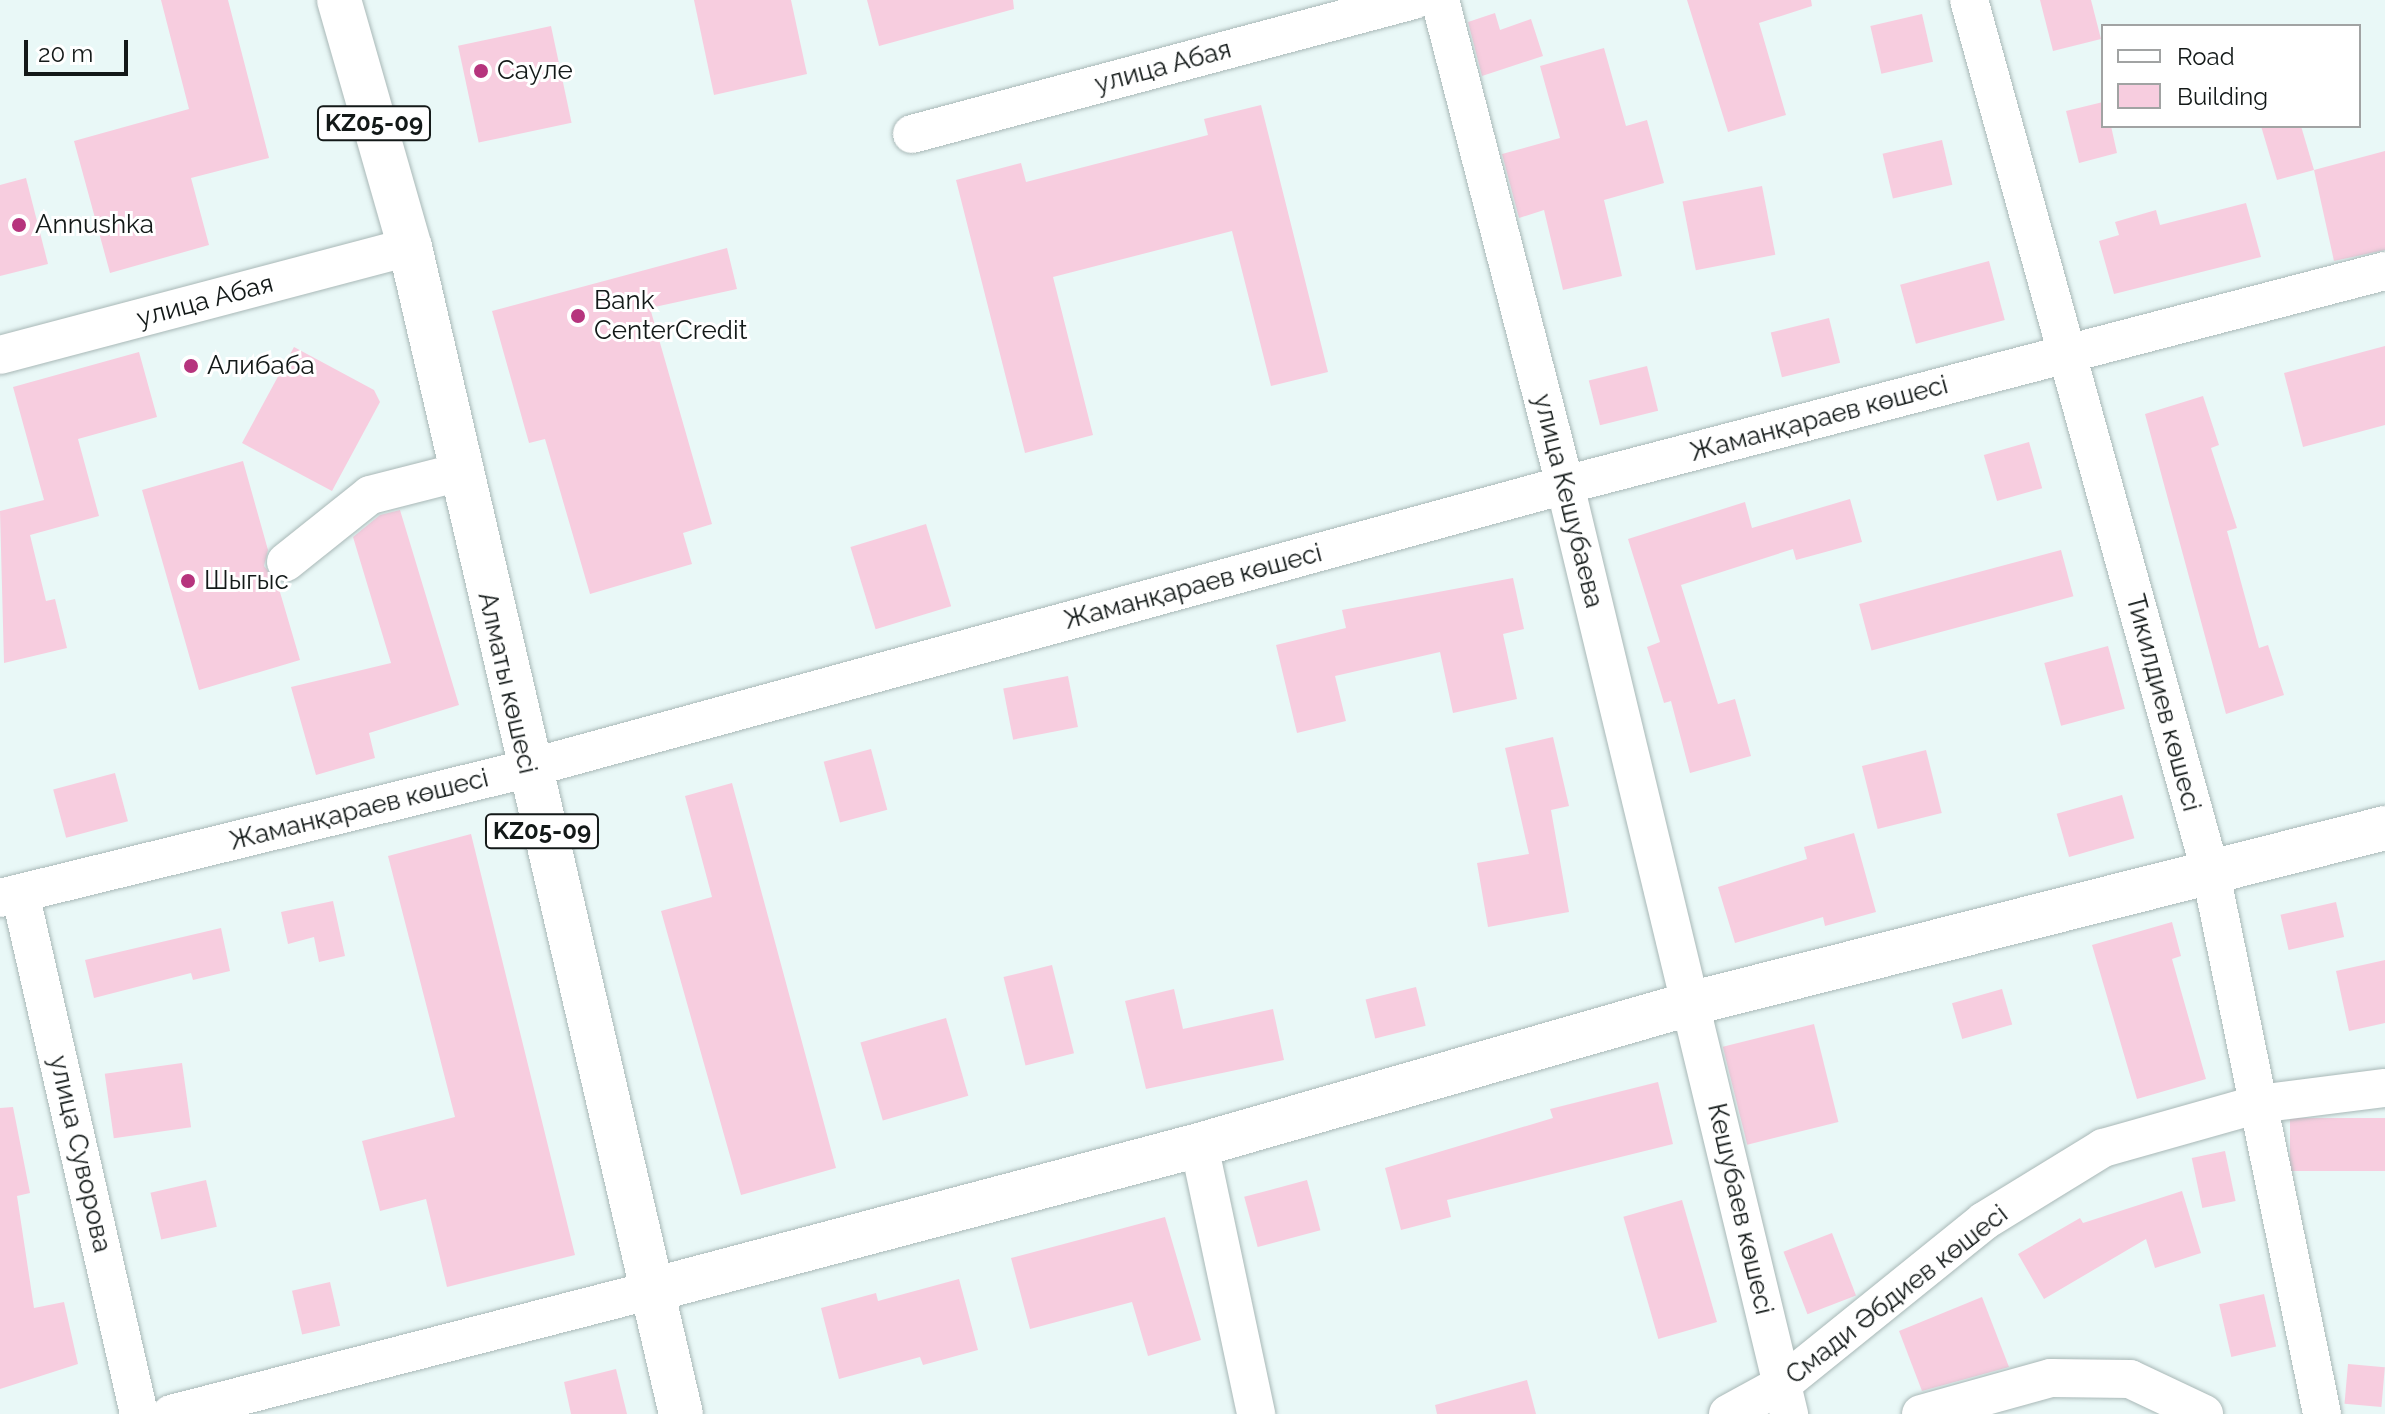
<!DOCTYPE html>
<html>
<head>
<meta charset="utf-8">
<style>
	body { margin:0 }
	#map { position:relative; width:2385px; height:1414px; overflow:hidden; background:#e9f8f7; font-family:Raleway,sans-serif }
	div>[style] { position:absolute }
	[style*='--x'] { left:calc(var(--x)*1px); top:calc(var(--y)*1px); width:calc(var(--w)*1px); rotate:calc(var(--a)*1deg) }
	.building>* { inset:0; background:#f7cddf; transform-origin:0 0 }
	.roads { filter:drop-shadow(0 0 2px #a9b8b7) drop-shadow(0 0 2px #a9b8b7) }
	.minor>* { height:38px; margin:-19px; padding:0 19px; transform-origin:19px; border-radius:19px; background:#fff }
	.major>* { height:44px; margin:-22px; padding:0 22px; transform-origin:22px; border-radius:22px; background:#fff }
	.dots>* { width:22px; height:22px; translate:-50% -50%; box-sizing:border-box; border:4px solid #fff; border-radius:50% }
	span { translate:-50% -50%; white-space:nowrap; text-align:center; line-height:1.15; -webkit-text-stroke:6px #fff; paint-order:stroke }
	.shield-label span { padding:2px 6px; background:#fff; border:2px solid; border-radius:6px; -webkit-text-stroke-width:0 }
	.shield-label { font-size:24px; color:#131918; font-weight:700 }
	.street-label { font-size:26px; color:#131918 }
	.poi-label { font-size:26px; color:#131918 }
	.left { translate:0 -50%; text-align:left }
	.legend { position:absolute; left:2101px; top:24px; width:260px; height:104px; box-sizing:border-box; background:#fff; border:2px solid #a1a3a3; margin:0; padding:10px 14px; list-style:none; font-size:24px; color:#131918 }
	.legend li { display:flex; align-items:center; gap:16px; height:40px }
	.legend b { width:40px; border:2px solid #a1a3a3 }
	.scale { position:absolute; left:24px; top:40px; width:104px; height:36px; box-sizing:border-box; border:4px solid #131918; border-top:0; padding-left:10px; font-size:24px; line-height:28px; white-space:nowrap; color:#131918; -webkit-text-stroke:6px #fff; paint-order:stroke }
</style>
</head>
<body>
<div id="map">
	<div class="building">
		<div style="clip-path:polygon(161px 0,228px 0,269px 158px,191px 178px,209px 245px,110px 273px,74px 141px,189px 109px)"></div>
		<div style="clip-path:polygon(694px 0,791px 0,807px 74px,714px 95px)"></div>
		<div style="clip-path:polygon(867px 0,1013px 0,1014px 9px,879px 46px)"></div>
		<div style="clip-path:polygon(1687px 0,1811px 0,1812px 6px,1759px 23px,1786px 115px,1728px 132px)"></div>
		<div style="clip-path:polygon(2040px 0,2091px 0,2101px 39px,2053px 51px)"></div>
		<div style="clip-path:polygon(1495px 13px,1500px 30px,1531px 19px,1543px 56px,1482px 76px,1468px 22px)"></div>
		<div style="left:1922px;top:14px;width:49px;height:53px;rotate:77deg"></div>
		<div style="left:551px;top:26px;width:99px;height:95px;rotate:78deg"></div>
		<div style="clip-path:polygon(1604px 48px,1626px 126px,1647px 120px,1664px 183px,1604px 200px,1622px 276px,1563px 290px,1544px 210px,1519px 218px,1502px 154px,1560px 138px,1540px 66px)"></div>
		<div style="clip-path:polygon(2103px 102px,2103px 126px,2111px 126px,2117px 153px,2079px 163px,2066px 111px)"></div>
		<div style="clip-path:polygon(1261px 105px,1328px 372px,1271px 386px,1232px 231px,1053px 277px,1093px 435px,1025px 453px,956px 180px,1021px 163px,1026px 182px,1208px 135px,1204px 119px)"></div>
		<div style="clip-path:polygon(2261px 126px,2301px 126px,2314px 170px,2277px 180px)"></div>
		<div style="left:1942px;top:140px;width:46px;height:61px;rotate:77deg"></div>
		<div style="clip-path:polygon(2385px 151px,2385px 250px,2334px 261px,2314px 170px)"></div>
		<div style="clip-path:polygon(26px 178px,48px 264px,0 276px,0 185px)"></div>
		<div style="left:1762px;top:186px;width:70px;height:81px;rotate:79deg"></div>
		<div style="clip-path:polygon(2246px 203px,2261px 257px,2114px 294px,2099px 241px,2119px 235px,2115px 222px,2156px 210px,2160px 225px)"></div>
		<div style="clip-path:polygon(727px 248px,737px 289px,650px 308px,712px 524px,683px 533px,692px 564px,590px 594px,545px 439px,529px 443px,492px 311px)"></div>
		<div style="left:1989px;top:261px;width:61px;height:92px;rotate:75deg"></div>
		<div style="left:1829px;top:318px;width:46px;height:60px;rotate:76deg"></div>
		<div style="clip-path:polygon(2385px 346px,2385px 425px,2303px 447px,2284px 373px)"></div>
		<div style="clip-path:polygon(294px 347px,374px 390px,380px 402px,332px 491px,242px 443px)"></div>
		<div style="clip-path:polygon(139px 352px,157px 417px,78px 439px,99px 516px,30px 535px,46px 601px,55px 599px,67px 648px,4px 663px,0 511px,44px 500px,13px 387px)"></div>
		<div style="left:1647px;top:366px;width:46px;height:60px;rotate:76deg"></div>
		<div style="clip-path:polygon(2203px 396px,2219px 445px,2211px 448px,2237px 528px,2227px 531px,2259px 648px,2268px 645px,2284px 695px,2226px 714px,2145px 414px)"></div>
		<div style="left:2029px;top:442px;width:48px;height:47px;rotate:74deg"></div>
		<div style="clip-path:polygon(243px 461px,268px 550px,264px 566px,277px 582px,300px 660px,199px 690px,142px 490px)"></div>
		<div style="clip-path:polygon(1850px 499px,1862px 542px,1796px 560px,1793px 549px,1681px 585px,1718px 704px,1735px 699px,1751px 756px,1690px 773px,1671px 701px,1664px 703px,1647px 647px,1660px 642px,1628px 539px,1745px 502px,1752px 528px)"></div>
		<div style="clip-path:polygon(400px 510px,459px 705px,369px 733px,375px 758px,316px 775px,291px 687px,391px 663px,353px 537px,380px 515px)"></div>
		<div style="left:926px;top:524px;width:86px;height:79px;rotate:73deg"></div>
		<div style="left:2061px;top:550px;width:48px;height:209px;rotate:75deg"></div>
		<div style="clip-path:polygon(1513px 578px,1524px 629px,1503px 634px,1517px 699px,1453px 713px,1440px 652px,1335px 676px,1346px 721px,1297px 733px,1276px 645px,1346px 628px,1342px 610px)"></div>
		<div style="left:2108px;top:646px;width:65px;height:66px;rotate:75deg"></div>
		<div style="left:1068px;top:676px;width:52px;height:66px;rotate:79deg"></div>
		<div style="clip-path:polygon(1553px 737px,1569px 806px,1551px 810px,1569px 912px,1488px 927px,1477px 863px,1529px 854px,1505px 748px)"></div>
		<div style="left:871px;top:749px;width:63px;height:49px;rotate:75deg"></div>
		<div style="left:1926px;top:750px;width:65px;height:66px;rotate:76deg"></div>
		<div style="left:115px;top:773px;width:50px;height:64px;rotate:75deg"></div>
		<div style="clip-path:polygon(732px 783px,836px 1168px,741px 1195px,661px 911px,712px 897px,685px 796px)"></div>
		<div style="left:2122px;top:795px;width:45px;height:68px;rotate:74deg"></div>
		<div style="clip-path:polygon(1854px 833px,1876px 912px,1825px 926px,1823px 917px,1735px 943px,1718px 887px,1807px 859px,1804px 847px)"></div>
		<div style="clip-path:polygon(471px 834px,575px 1255px,447px 1287px,426px 1199px,380px 1211px,362px 1141px,455px 1117px,388px 856px)"></div>
		<div style="clip-path:polygon(333px 901px,345px 956px,319px 962px,314px 937px,288px 944px,281px 912px)"></div>
		<div style="left:2336px;top:902px;width:36px;height:57px;rotate:77deg"></div>
		<div style="clip-path:polygon(2172px 922px,2181px 956px,2172px 959px,2206px 1079px,2137px 1099px,2092px 945px)"></div>
		<div style="clip-path:polygon(221px 928px,230px 971px,193px 980px,191px 973px,94px 998px,85px 960px)"></div>
		<div style="clip-path:polygon(2385px 960px,2385px 1023px,2349px 1031px,2336px 971px)"></div>
		<div style="left:1052px;top:965px;width:91px;height:50px;rotate:76deg"></div>
		<div style="left:1416px;top:987px;width:40px;height:52px;rotate:76deg"></div>
		<div style="clip-path:polygon(1174px 989px,1183px 1029px,1273px 1009px,1284px 1060px,1146px 1089px,1125px 1001px)"></div>
		<div style="left:2002px;top:989px;width:37px;height:52px;rotate:74deg"></div>
		<div style="left:946px;top:1018px;width:81px;height:89px;rotate:74deg"></div>
		<div style="left:1814px;top:1024px;width:101px;height:94px;rotate:76deg"></div>
		<div style="left:182px;top:1063px;width:65px;height:78px;rotate:82deg"></div>
		<div style="clip-path:polygon(1658px 1082px,1673px 1144px,1447px 1200px,1451px 1217px,1401px 1230px,1385px 1168px,1553px 1118px,1550px 1109px)"></div>
		<div style="clip-path:polygon(13px 1107px,30px 1193px,17px 1196px,34px 1308px,64px 1302px,78px 1364px,0 1389px,0 1108px)"></div>
		<div style="left:2385px;top:1118px;width:53px;height:95px;rotate:90deg"></div>
		<div style="left:2225px;top:1151px;width:51px;height:34px;rotate:78deg"></div>
		<div style="left:206px;top:1180px;width:48px;height:57px;rotate:77deg"></div>
		<div style="left:1307px;top:1180px;width:52px;height:65px;rotate:75deg"></div>
		<div style="clip-path:polygon(2182px 1191px,2201px 1253px,2155px 1268px,2146px 1239px,2044px 1299px,2018px 1254px,2080px 1218px,2083px 1223px)"></div>
		<div style="left:1682px;top:1200px;width:127px;height:61px;rotate:74deg"></div>
		<div style="clip-path:polygon(1165px 1217px,1201px 1340px,1148px 1356px,1132px 1302px,1030px 1329px,1011px 1258px)"></div>
		<div style="left:1832px;top:1233px;width:67px;height:52px;rotate:69deg"></div>
		<div style="clip-path:polygon(959px 1279px,978px 1350px,923px 1365px,920px 1357px,839px 1379px,821px 1308px,876px 1293px,878px 1301px)"></div>
		<div style="left:330px;top:1282px;width:45px;height:39px;rotate:77deg"></div>
		<div style="left:2264px;top:1294px;width:54px;height:46px;rotate:77deg"></div>
		<div style="clip-path:polygon(1982px 1297px,2009px 1367px,1922px 1391px,1899px 1331px)"></div>
		<div style="left:2348px;top:1364px;width:37px;height:40px;rotate:5deg"></div>
		<div style="clip-path:polygon(616px 1369px,627px 1414px,571px 1414px,564px 1382px)"></div>
		<div style="clip-path:polygon(1527px 1380px,1536px 1414px,1437px 1414px,1435px 1405px)"></div>
	</div>
	<div class="roads">
		<div class="minor">
			<div style="--x:1440;--y:0;--w:501;--a:75.55"></div>
			<div style="--x:1565;--y:485;--w:956;--a:76.44"></div>
			<div style="--x:1969;--y:0;--w:907;--a:74.52"></div>
			<div style="--x:2211;--y:874;--w:551;--a:78.38"></div>
			<div style="--x:912;--y:134;--w:520;--a:-14.95"></div>
			<div style="--x:0;--y:355;--w:424;--a:-14.8"></div>
			<div style="--x:286;--y:562;--w:107;--a:-38.6"></div>
			<div style="--x:370;--y:495;--w:93;--a:-14.3"></div>
			<div style="--x:20;--y:893;--w:534;--a:77.13"></div>
			<div style="--x:0;--y:898;--w:542;--a:-13.78"></div>
			<div style="--x:526;--y:769;--w:1077;--a:-15.29"></div>
			<div style="--x:1565;--y:485;--w:847;--a:-14.63"></div>
			<div style="--x:1199;--y:1145;--w:275;--a:78"></div>
			<div style="--x:171;--y:1414;--w:501;--a:-14.45"></div>
			<div style="--x:1728;--y:1414;--w:60;--a:-28.7"></div>
			<div style="--x:1781;--y:1385;--w:261;--a:-38.9"></div>
			<div style="--x:1984;--y:1221;--w:140;--a:-31.5"></div>
			<div style="--x:2103;--y:1148;--w:161;--a:-15.8"></div>
			<div style="--x:2258;--y:1104;--w:128;--a:-7.2"></div>
			<div style="--x:1921;--y:1414;--w:135;--a:-15.5"></div>
			<div style="--x:2051;--y:1378;--w:79;--a:0.7"></div>
			<div style="--x:2130;--y:1379;--w:82;--a:25.3"></div>
		</div>
		<div class="major">
			<div style="--x:339;--y:0;--w:257;--a:74"></div>
			<div style="--x:410;--y:247;--w:1198;--a:76.93"></div>
			<div style="--x:656;--y:1289;--w:562;--a:-14.85"></div>
			<div style="--x:1199;--y:1145;--w:514;--a:-16.04"></div>
			<div style="--x:1693;--y:1003;--w:714;--a:-14.19"></div>
		</div>
	</div>
	<div class="dots">
		<div style="left:481px;top:71px;background:#b6347d"></div>
		<div style="left:19px;top:225px;background:#b6347d"></div>
		<div style="left:578px;top:316px;background:#b6347d"></div>
		<div style="left:191px;top:366px;background:#b6347d"></div>
		<div style="left:188px;top:581px;background:#b6347d"></div>
	</div>
	<div class="shield-label">
		<span style="left:374px;top:123px">KZ05-09</span>
		<span style="left:542px;top:831px">KZ05-09</span>
	</div>
	<div class="street-label">
		<span style="left:1163px;top:67px;rotate:-15deg">улица Абая</span>
		<span style="left:205px;top:301px;rotate:-15deg">улица Абая</span>
		<span style="left:1819px;top:419px;rotate:-15deg">Жаманқараев көшесі</span>
		<span style="left:1568px;top:501px;rotate:76deg">улица Кешубаева</span>
		<span style="left:1193px;top:587px;rotate:-15deg">Жаманқараев көшесі</span>
		<span style="left:507px;top:683px;rotate:77deg">Алматы көшесі</span>
		<span style="left:2163px;top:703px;rotate:75deg">Тикилдиев көшесі</span>
		<span style="left:359px;top:810px;rotate:-14deg">Жаманқараев көшесі</span>
		<span style="left:80px;top:1154px;rotate:77deg">улица Суворова</span>
		<span style="left:1740px;top:1209px;rotate:77deg">Кешубаев көшесі</span>
		<span style="left:1897px;top:1295px;rotate:-38deg">Смади Әбдиев көшесі</span>
	</div>
	<div class="poi-label">
		<span class="left" style="left:497px;top:71px">Сауле</span>
		<span class="left" style="left:35px;top:225px">Annushka</span>
		<span class="left" style="left:594px;top:316px">Bank<br>CenterCredit</span>
		<span class="left" style="left:207px;top:366px">Алибаба</span>
		<span class="left" style="left:204px;top:581px">Шыгыс</span>
	</div>
	<ul class="legend">
	<li><b style="height:10px;background:#fff"></b>Road</li>
	<li><b style="height:22px;background:#f7cddf"></b>Building</li>
	</ul>
	<div class="scale">20 m</div>
</div>
</body>
</html>
